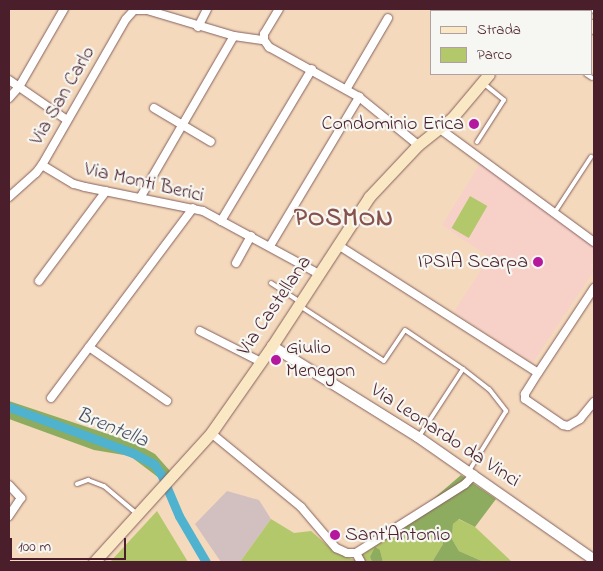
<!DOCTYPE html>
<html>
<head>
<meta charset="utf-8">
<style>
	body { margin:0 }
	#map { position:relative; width:603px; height:571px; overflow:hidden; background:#f4d9bc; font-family:"Indie Flower",sans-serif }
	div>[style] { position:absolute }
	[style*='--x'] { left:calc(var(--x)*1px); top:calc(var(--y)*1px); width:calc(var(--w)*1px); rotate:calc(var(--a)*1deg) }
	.built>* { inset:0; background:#f7d1c8 }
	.industrial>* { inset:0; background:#d2bfc0 }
	.green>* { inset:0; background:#b3c76b; transform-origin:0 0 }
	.forest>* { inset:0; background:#8eac5f }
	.canal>* { height:9px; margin:-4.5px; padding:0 4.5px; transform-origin:4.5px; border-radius:4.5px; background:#4fb2ce }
	.roads { filter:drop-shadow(0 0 1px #86605e) drop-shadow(0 0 1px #86605e) }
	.service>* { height:4px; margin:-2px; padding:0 2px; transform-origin:2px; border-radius:2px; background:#fff }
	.minor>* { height:8px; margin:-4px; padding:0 4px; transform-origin:4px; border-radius:4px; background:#fff }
	.tertiary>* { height:10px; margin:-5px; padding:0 5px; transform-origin:5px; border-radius:5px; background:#fff }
	.secondary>* { height:11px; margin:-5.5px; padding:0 5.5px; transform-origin:5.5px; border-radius:5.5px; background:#fae7c3 }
	.dots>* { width:14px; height:14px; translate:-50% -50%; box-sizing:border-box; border:2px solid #f6f6f2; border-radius:50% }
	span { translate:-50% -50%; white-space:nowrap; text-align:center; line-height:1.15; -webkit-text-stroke:4.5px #f6f6f2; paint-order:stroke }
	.street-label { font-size:20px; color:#4a1f2b }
	.poi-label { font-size:20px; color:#4a1f2b }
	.right { translate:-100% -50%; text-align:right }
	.left { translate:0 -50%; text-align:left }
	.water-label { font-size:21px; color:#4c5264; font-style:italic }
	.district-label { font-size:25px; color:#87514c; font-weight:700; letter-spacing:1px }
	.frame { position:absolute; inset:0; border:10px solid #4a1f2b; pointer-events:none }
	.legend { position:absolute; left:430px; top:10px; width:162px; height:65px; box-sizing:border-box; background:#f6f6f2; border:1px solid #b1a0a2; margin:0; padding:6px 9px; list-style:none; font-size:15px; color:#4a1f2b }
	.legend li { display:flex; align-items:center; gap:10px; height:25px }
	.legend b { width:25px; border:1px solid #b1a0a2 }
	.scale { position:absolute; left:10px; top:538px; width:116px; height:22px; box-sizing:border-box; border:2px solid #4a1f2b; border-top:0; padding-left:6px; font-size:15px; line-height:18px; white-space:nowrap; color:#4a1f2b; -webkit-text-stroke:4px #f6f6f2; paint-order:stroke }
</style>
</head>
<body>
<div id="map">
	<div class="built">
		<div style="clip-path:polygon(481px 162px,594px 246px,591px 268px,594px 271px,534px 361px,528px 360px,454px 312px,489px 257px,442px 225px)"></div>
	</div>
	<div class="industrial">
		<div style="clip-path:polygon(227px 491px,259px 500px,271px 519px,240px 562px,221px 562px,195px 524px)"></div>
	</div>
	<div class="green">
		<div style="left:470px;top:196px;width:20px;height:37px;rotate:30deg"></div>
		<div style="clip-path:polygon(157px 511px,188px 562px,110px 562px)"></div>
		<div style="clip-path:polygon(271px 519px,294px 533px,311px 531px,336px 553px,355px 560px,396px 531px,420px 534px,438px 531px,441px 534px,443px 544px,432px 562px,383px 562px,380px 550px,370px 557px,372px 562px,240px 562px)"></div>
		<div style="clip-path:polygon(458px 519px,475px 527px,512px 562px,484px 562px,459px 551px,452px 539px,453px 524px)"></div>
	</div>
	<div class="forest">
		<div style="clip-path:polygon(9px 401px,135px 443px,155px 454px,171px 472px,163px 481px,130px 456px,94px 450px,9px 419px)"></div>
		<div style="clip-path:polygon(461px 475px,496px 499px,475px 527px,459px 519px,453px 524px,452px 539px,459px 551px,484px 562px,432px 562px,443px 544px,441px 534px,438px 531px,403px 534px,396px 531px)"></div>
		<div style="clip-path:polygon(375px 547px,380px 550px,383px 562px,372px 562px,370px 557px)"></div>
	</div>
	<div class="canal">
		<div style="--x:9;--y:407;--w:132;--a:20.4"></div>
		<div style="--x:133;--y:453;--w:24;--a:28"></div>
		<div style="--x:154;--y:464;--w:14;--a:56"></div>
		<div style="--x:162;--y:476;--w:43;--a:67"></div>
		<div style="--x:179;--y:516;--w:53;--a:59.6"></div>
	</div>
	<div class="roads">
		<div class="service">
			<div style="--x:586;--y:74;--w:7;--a:34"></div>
			<div style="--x:477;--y:142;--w:50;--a:-57.3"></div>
			<div style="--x:504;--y:100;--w:26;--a:-141"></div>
			<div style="--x:555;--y:212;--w:66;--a:-56.8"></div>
			<div style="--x:271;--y:283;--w:33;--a:33"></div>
			<div style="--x:300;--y:306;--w:100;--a:33.2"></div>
			<div style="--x:384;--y:361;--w:37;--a:-56"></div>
			<div style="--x:405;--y:330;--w:70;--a:33.9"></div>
			<div style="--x:463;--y:369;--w:79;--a:123.1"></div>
			<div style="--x:463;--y:369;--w:33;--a:38"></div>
			<div style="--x:489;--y:389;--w:28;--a:52"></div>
			<div style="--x:506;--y:411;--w:70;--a:121.7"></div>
			<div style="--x:77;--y:484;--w:12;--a:-20"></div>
			<div style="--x:88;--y:480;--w:17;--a:21"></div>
			<div style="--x:104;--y:486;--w:42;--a:40.2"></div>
		</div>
		<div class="minor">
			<div style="--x:587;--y:11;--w:4;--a:-27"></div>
			<div style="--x:198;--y:27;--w:20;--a:-63"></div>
			<div style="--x:264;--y:40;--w:9;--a:54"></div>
			<div style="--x:269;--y:47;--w:103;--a:29.1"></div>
			<div style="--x:359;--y:97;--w:76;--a:39.1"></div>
			<div style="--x:264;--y:40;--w:6;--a:-90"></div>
			<div style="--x:264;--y:34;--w:29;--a:-59"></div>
			<div style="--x:9;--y:80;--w:70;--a:34.6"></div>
			<div style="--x:347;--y:88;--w:81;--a:-59.6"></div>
			<div style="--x:9;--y:98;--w:15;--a:-48"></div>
			<div style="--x:19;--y:87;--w:90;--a:-60"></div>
			<div style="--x:154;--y:108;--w:66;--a:30.8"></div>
			<div style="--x:440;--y:129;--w:191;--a:36.3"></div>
			<div style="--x:42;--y:165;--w:37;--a:31"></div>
			<div style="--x:74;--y:184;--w:11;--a:15"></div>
			<div style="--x:85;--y:187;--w:120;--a:11.5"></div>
			<div style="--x:203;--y:211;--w:132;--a:28.5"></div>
			<div style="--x:9;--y:197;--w:36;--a:-42"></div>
			<div style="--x:36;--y:173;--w:10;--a:-53"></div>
			<div style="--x:42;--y:165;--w:168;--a:-60.1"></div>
			<div style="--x:126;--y:19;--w:12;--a:-48"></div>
			<div style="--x:134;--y:10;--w:13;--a:0"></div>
			<div style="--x:147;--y:10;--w:91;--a:16.6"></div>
			<div style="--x:234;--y:36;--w:30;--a:8"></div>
			<div style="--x:140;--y:198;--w:187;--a:-59.9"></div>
			<div style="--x:221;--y:221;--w:177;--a:-59.1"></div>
			<div style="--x:338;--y:245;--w:237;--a:32.6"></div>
			<div style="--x:538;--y:373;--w:102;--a:-56.6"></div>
			<div style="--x:270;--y:246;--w:174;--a:-59.1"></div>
			<div style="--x:236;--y:263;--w:31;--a:-61"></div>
			<div style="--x:39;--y:281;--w:112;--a:-53.3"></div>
			<div style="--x:200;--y:331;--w:68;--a:26.9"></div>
			<div style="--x:89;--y:347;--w:95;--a:34.7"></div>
			<div style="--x:538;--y:373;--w:25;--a:122"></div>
			<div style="--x:525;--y:394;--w:5;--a:90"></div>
			<div style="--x:525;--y:399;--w:46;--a:34.4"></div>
			<div style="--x:563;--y:425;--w:5;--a:11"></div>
			<div style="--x:568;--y:426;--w:14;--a:-30"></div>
			<div style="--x:580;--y:419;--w:22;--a:-51"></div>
			<div style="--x:51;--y:398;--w:237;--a:-53.2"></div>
			<div style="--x:211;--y:433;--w:117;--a:39.4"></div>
			<div style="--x:301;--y:507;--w:54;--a:49.5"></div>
			<div style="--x:336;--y:548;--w:12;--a:24"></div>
			<div style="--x:347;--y:553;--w:9;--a:0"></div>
			<div style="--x:356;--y:553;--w:129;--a:-32.3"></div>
			<div style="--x:465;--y:484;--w:13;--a:-45"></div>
			<div style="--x:9;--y:485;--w:18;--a:47"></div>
			<div style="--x:21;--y:498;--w:22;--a:124"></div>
			<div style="--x:356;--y:553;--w:10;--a:61"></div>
		</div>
		<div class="tertiary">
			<div style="--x:272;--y:346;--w:172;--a:31.9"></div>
			<div style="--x:418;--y:437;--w:215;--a:34.9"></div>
		</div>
		<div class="secondary">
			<div style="--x:572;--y:9;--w:4;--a:27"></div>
			<div style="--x:547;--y:11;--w:2;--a:-63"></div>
			<div style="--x:592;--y:25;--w:4;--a:56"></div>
			<div style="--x:94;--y:562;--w:174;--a:-47.8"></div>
			<div style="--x:211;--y:433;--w:106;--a:-55"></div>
			<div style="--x:272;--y:346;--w:178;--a:-56.9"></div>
			<div style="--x:369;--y:197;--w:71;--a:-46.7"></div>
			<div style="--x:418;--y:145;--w:43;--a:-38.5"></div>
			<div style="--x:452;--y:118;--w:57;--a:-49.9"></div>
		</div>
	</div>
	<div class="dots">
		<div style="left:474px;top:124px;background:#b5179e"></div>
		<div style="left:538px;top:262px;background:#b5179e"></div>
		<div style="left:276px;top:360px;background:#b5179e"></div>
		<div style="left:335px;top:535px;background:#b5179e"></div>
	</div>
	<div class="street-label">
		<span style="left:63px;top:96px;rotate:-60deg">Via San Carlo</span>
		<span style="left:144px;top:183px;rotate:13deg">Via Monti Berici</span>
		<span style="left:275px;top:306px;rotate:-56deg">Via Castellana</span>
		<span style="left:445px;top:436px;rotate:33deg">Via Leonardo da Vinci</span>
	</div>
	<div class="poi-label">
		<span class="right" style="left:464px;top:124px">Condominio Erica</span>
		<span class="right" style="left:528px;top:262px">IPSIA Scarpa</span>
		<span class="left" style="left:286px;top:360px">Giulio<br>Menegon</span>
		<span class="left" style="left:345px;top:535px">Sant'Antonio</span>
	</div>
	<div class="water-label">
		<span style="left:112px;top:428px;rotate:22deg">Brentella</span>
	</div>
	<div class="district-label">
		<span style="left:344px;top:219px">POSMON</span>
	</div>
	<div class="frame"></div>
	<ul class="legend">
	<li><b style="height:6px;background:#fae7c3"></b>Strada</li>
	<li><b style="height:14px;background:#b3c76b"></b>Parco</li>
	</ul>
	<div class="scale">100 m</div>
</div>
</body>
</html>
